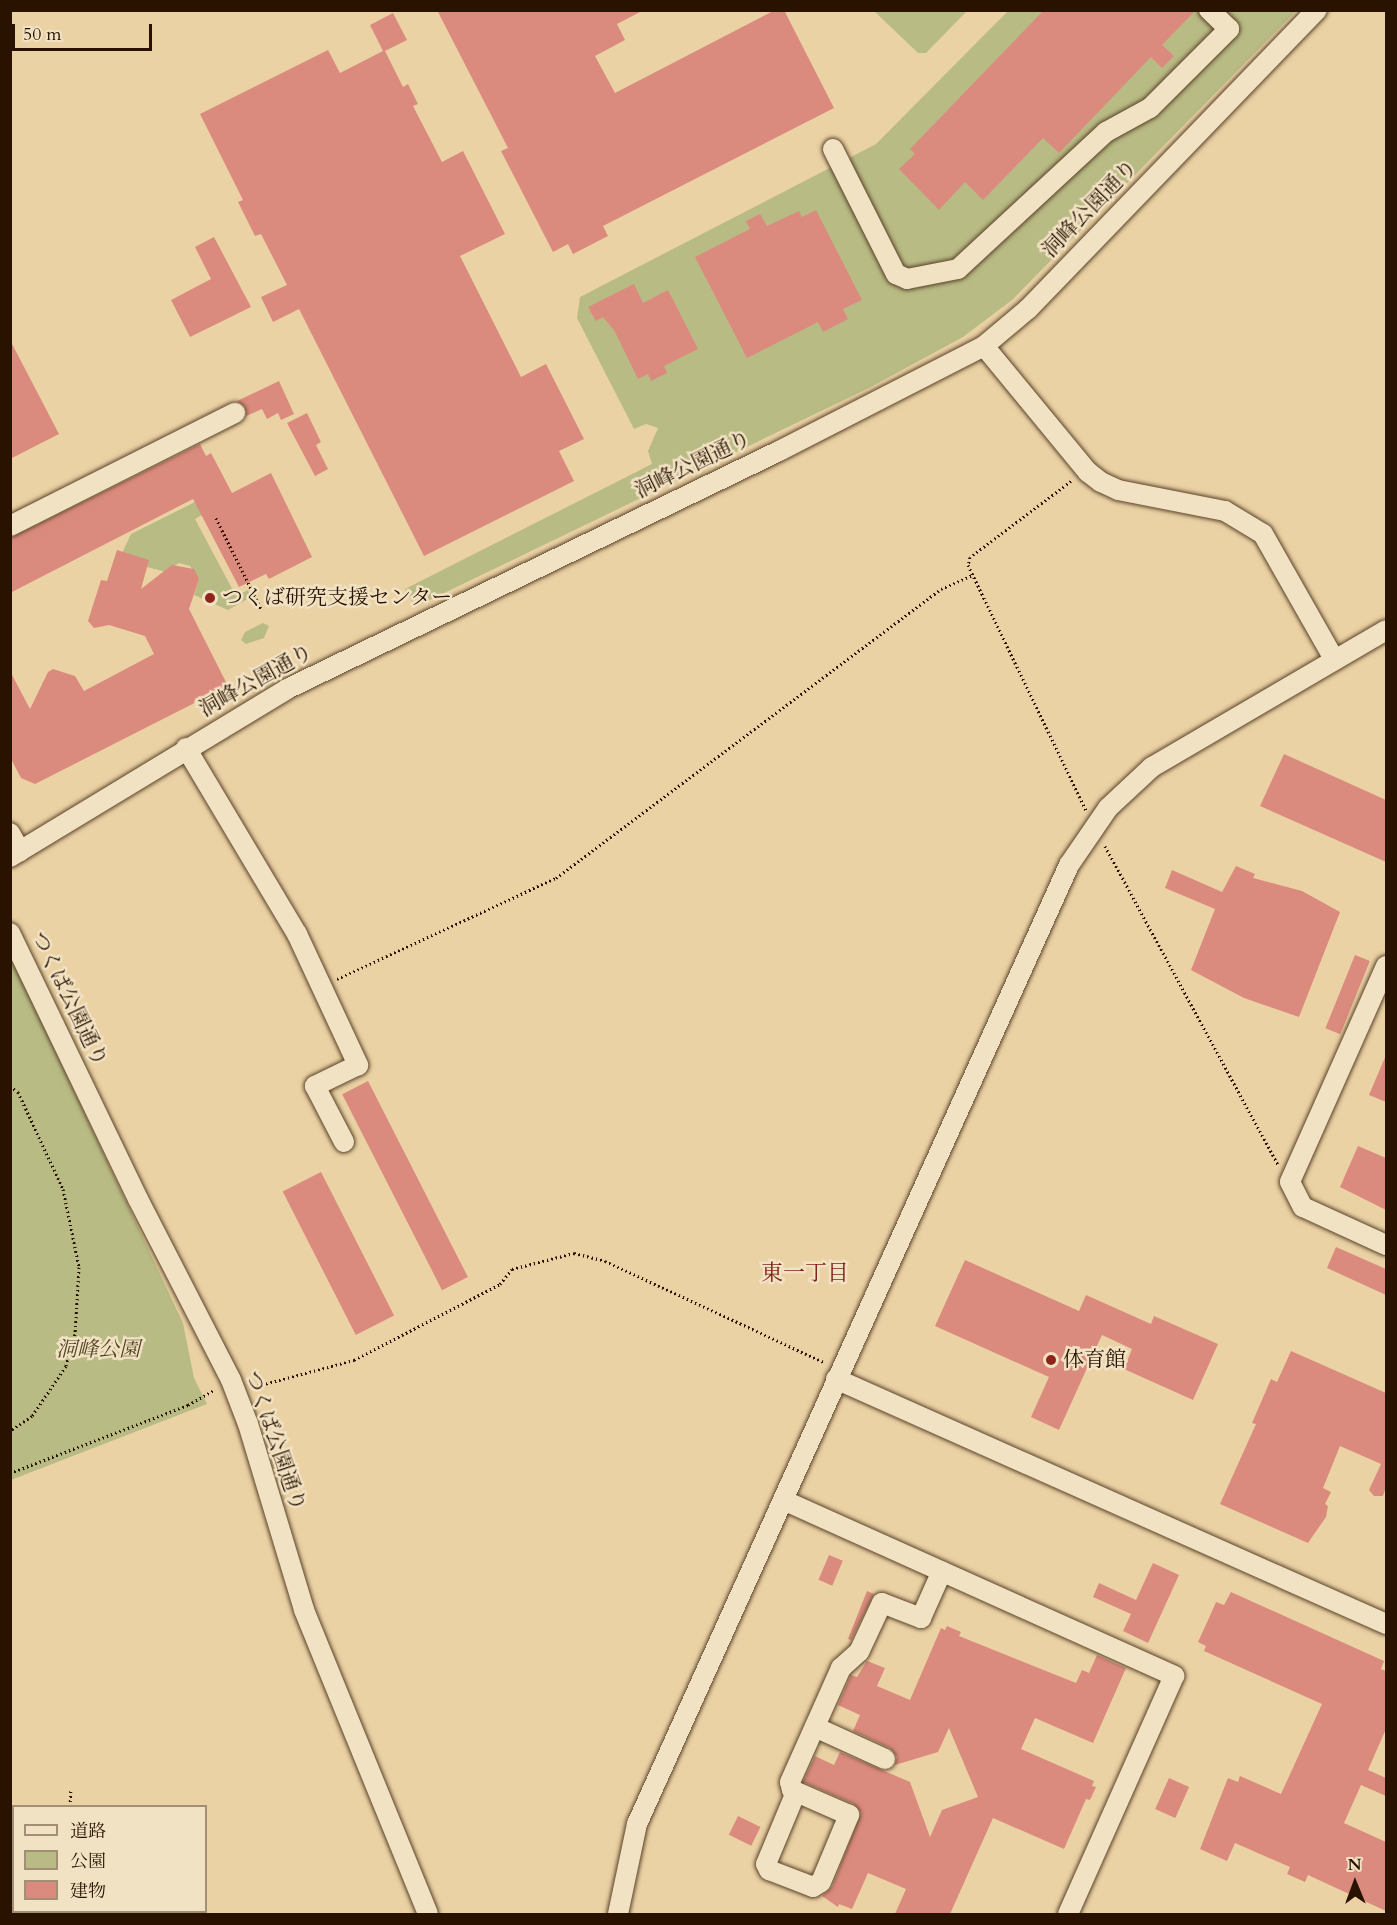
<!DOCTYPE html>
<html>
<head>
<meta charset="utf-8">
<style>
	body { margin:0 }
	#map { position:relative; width:1397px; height:1925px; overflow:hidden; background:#ebd2a5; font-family:Cardo,"Noto Serif JP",serif }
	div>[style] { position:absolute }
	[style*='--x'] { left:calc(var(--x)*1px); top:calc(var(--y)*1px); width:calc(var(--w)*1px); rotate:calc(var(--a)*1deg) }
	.green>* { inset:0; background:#b9bb85 }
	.building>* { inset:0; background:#db8b7d; transform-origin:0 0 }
	.path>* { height:3px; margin-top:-1.5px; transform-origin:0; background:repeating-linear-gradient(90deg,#291300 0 1.5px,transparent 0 4.5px) }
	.roads { filter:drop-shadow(0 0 2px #5a4329) drop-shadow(0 0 2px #5a4329) }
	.minor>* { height:20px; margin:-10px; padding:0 10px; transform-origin:10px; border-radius:10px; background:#f2e2c4 }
	.dots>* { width:16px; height:16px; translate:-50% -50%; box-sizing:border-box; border:3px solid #f2e2c4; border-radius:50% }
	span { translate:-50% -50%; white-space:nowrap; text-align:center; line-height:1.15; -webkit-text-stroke:5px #f2e2c4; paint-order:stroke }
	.street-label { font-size:21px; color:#291300 }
	.poi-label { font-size:21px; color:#291300 }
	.left { translate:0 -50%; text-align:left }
	.park-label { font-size:21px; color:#544528; font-style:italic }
	.neighbourhood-label { font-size:22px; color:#7a1f14 }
	.frame { position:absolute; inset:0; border:12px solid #291300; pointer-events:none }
	.legend { position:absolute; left:12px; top:1805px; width:195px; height:108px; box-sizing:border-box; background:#f2e2c4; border:2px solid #a28f76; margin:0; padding:8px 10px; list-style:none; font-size:18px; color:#291300 }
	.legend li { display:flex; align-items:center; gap:12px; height:30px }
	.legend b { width:30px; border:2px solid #a28f76 }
	.north { position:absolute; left:1325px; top:1853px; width:60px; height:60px; -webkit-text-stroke:4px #f2e2c4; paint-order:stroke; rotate:359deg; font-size:16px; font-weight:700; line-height:24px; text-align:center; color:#291300 }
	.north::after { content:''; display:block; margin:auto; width:21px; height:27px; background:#291300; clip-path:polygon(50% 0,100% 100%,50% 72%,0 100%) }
	.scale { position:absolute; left:12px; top:24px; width:140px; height:27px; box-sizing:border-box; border:3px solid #291300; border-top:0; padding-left:8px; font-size:18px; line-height:21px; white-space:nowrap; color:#291300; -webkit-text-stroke:4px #f2e2c4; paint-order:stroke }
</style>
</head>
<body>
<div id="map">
	<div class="green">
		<div style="clip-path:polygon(874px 11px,967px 11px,926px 53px,918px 53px)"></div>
		<div style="clip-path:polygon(1008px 11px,1296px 11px,1012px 300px,963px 337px,869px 388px,415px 607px,405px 589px,652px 464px,648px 451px,658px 428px,646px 424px,634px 429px,577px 318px,580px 297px,876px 144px)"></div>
		<div style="clip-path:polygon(219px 490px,225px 502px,195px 519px,236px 596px,248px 590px,251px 597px,228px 610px,194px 595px,199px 579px,190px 566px,179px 563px,166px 572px,147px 567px,148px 560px,122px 553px,131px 534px)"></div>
		<div style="clip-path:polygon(263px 623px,269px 626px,264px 638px,246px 644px,241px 640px,245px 632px)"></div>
		<div style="clip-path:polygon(10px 954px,183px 1323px,194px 1378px,207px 1404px,11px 1480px)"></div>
	</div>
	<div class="building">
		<div style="clip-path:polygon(437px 10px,644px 10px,617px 24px,625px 40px,595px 56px,615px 93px,775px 10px,784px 10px,834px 108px,603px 226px,608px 236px,573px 254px,568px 244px,553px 252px,501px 151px,508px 148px)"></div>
		<div style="clip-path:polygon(1044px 10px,1196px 10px,1162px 45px,1174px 56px,1162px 68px,1151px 57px,1059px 153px,1043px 138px,983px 200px,965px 182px,939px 210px,899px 169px,915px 154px,910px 149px)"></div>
		<div style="clip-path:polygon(393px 13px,407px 40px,385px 51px,403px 87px,408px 84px,418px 104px,413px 106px,442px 162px,463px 151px,505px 234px,460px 256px,521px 377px,546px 364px,584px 439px,559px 451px,574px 481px,424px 556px,299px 309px,273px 322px,261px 297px,287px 285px,261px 234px,255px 236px,238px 202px,243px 200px,200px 114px,328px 50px,340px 73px,383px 51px,370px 25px)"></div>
		<div style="clip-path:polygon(816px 210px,862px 300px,843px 309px,848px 319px,823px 332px,818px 322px,747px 358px,695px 257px,750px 229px,746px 221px,760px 214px,767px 226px,799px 211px,802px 217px)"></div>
		<div style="clip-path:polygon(214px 237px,251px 307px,190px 337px,171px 300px,211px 279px,195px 247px)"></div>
		<div style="clip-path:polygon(634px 284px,643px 303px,668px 290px,698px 349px,664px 366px,667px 373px,651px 381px,648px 374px,638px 379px,614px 330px,603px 317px,596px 321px,588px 307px)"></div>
		<div style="clip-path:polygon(10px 340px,59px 434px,10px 459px)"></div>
		<div style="clip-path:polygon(279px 381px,294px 414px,281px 420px,278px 413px,267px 419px,262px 409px,246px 416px,245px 407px,237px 401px)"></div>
		<div style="clip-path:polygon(307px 413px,321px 442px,316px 445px,328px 469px,315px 476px,287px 423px)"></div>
		<div style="clip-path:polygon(200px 444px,206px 456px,211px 453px,232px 493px,271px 473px,312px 557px,269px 579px,266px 574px,239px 587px,193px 499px,10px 593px,10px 538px)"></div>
		<div style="clip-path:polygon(117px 550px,149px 560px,141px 589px,172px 565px,194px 569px,199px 579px,189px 609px,228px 686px,35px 784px,21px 778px,10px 757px,10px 671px,30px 709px,48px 672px,53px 669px,75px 676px,84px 691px,154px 654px,145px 636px,109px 625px,94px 628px,88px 621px,101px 580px,107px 581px)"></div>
		<div style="clip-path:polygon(1284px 754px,1386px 800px,1386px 862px,1260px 806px)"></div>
		<div style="clip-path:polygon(1236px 866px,1255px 874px,1253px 878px,1302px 891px,1340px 912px,1299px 1017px,1244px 998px,1191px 970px,1215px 909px,1165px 888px,1172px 870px,1222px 892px)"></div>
		<div style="left:1355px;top:955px;width:16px;height:79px;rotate:22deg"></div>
		<div style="clip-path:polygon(1386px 1055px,1386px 1102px,1369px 1095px)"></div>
		<div style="left:368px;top:1081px;width:220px;height:29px;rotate:63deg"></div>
		<div style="clip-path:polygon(1358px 1146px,1386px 1158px,1386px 1210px,1340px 1187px)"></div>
		<div style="left:321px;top:1172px;width:161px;height:43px;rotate:63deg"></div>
		<div style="clip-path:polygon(1336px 1247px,1386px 1269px,1386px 1295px,1327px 1268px)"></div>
		<div style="clip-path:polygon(965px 1260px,1079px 1311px,1086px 1295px,1151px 1324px,1154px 1316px,1218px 1344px,1193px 1400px,1124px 1369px,1132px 1349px,1102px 1335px,1059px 1430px,1031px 1417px,1049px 1377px,935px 1326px)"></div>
		<div style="clip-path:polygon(1291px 1351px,1386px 1393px,1386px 1487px,1383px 1496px,1374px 1496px,1369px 1490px,1381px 1464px,1340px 1446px,1323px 1488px,1331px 1492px,1325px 1504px,1328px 1506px,1326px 1517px,1308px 1543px,1220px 1504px,1256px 1424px,1252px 1423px,1271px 1379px,1277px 1382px)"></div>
		<div style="left:829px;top:1555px;width:15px;height:27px;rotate:23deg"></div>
		<div style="clip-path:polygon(1153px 1563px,1179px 1575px,1148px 1643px,1123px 1631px,1131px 1614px,1093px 1597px,1099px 1583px,1136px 1600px)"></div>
		<div style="clip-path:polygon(867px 1591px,874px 1594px,851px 1640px,848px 1639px)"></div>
		<div style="clip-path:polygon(1231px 1592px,1384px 1661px,1381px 1669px,1386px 1671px,1386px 1729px,1368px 1770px,1386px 1778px,1386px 1796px,1361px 1785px,1344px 1823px,1386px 1842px,1386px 1911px,1308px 1875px,1305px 1882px,1287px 1874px,1290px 1867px,1235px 1843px,1227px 1861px,1200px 1849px,1228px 1778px,1238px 1782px,1240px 1776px,1281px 1794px,1322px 1704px,1204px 1651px,1206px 1646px,1198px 1642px,1209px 1618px,1216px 1602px,1224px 1605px)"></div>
		<div style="clip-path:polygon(947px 1626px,961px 1632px,959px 1636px,1076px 1683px,1082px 1670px,1089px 1673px,1097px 1655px,1126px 1668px,1093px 1743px,1035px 1718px,1021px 1749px,1094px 1781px,1092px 1786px,1096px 1787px,1090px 1800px,1086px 1799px,1064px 1849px,993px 1818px,950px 1914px,895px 1914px,906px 1889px,868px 1873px,852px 1909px,839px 1904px,838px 1907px,822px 1896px,832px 1887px,861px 1813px,854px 1804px,803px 1782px,815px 1756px,834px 1765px,840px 1752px,910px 1782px,930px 1837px,942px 1810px,978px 1797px,949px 1728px,938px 1752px,895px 1765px,897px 1757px,890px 1748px,853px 1731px,860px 1715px,838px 1705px,851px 1675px,857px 1677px,867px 1661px,885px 1668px,877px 1686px,910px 1700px,941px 1628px,945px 1630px)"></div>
		<div style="left:1169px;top:1778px;width:22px;height:34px;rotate:24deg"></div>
		<div style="left:738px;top:1816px;width:25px;height:21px;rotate:26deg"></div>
	</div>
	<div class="path">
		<div style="--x:1071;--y:481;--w:126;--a:143"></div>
		<div style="--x:970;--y:557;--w:8;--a:104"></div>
		<div style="--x:968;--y:565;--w:272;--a:64.3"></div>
		<div style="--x:216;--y:518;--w:102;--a:63.7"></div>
		<div style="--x:1105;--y:846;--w:362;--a:61.5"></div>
		<div style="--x:337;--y:979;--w:241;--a:-24.8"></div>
		<div style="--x:556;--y:878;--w:481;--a:-36.9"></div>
		<div style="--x:941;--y:589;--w:34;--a:-24"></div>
		<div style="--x:10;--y:1086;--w:10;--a:37"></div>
		<div style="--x:18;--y:1092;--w:107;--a:65.1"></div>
		<div style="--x:63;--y:1189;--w:80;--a:78.4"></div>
		<div style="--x:79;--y:1267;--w:67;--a:93.4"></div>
		<div style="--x:75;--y:1334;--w:33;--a:106"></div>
		<div style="--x:66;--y:1366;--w:60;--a:124.2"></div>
		<div style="--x:32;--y:1416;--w:27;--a:146"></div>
		<div style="--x:253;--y:1387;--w:105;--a:-15"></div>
		<div style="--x:354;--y:1360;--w:165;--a:-27.5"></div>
		<div style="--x:500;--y:1284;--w:19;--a:-51"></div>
		<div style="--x:512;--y:1269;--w:64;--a:-14.5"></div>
		<div style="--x:574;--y:1253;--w:32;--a:14"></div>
		<div style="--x:605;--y:1261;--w:241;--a:24.8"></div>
		<div style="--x:10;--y:1473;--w:191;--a:-20.9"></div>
		<div style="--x:188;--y:1405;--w:30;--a:-30"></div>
		<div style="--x:70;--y:1806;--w:17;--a:-87"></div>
		<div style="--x:21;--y:1914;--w:4;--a:-34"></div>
	</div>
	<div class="roads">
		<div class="minor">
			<div style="--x:833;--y:149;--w:140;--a:63.3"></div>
			<div style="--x:896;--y:274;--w:12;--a:24"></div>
			<div style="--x:907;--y:279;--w:52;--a:-11.1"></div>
			<div style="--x:958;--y:269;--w:202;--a:-42.8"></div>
			<div style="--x:1106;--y:132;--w:50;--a:-28.6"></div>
			<div style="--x:1150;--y:108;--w:112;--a:-45"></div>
			<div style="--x:1229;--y:29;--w:28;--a:-136"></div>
			<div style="--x:984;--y:346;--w:163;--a:50.5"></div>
			<div style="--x:1088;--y:472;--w:16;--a:38"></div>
			<div style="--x:1101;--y:482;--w:19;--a:25"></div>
			<div style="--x:1118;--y:490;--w:109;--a:11.1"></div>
			<div style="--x:1225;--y:511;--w:44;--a:31.2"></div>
			<div style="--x:1263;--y:534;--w:144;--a:60.4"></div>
			<div style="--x:10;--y:526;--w:252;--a:-26.7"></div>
			<div style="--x:186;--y:748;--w:217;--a:59.2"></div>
			<div style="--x:297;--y:934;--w:145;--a:65"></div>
			<div style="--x:358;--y:1065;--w:48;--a:154"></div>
			<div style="--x:315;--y:1086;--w:63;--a:62.6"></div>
			<div style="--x:10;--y:833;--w:21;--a:61"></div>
			<div style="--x:10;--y:857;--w:324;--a:-31.2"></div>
			<div style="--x:287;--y:689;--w:547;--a:-25.81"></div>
			<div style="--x:779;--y:451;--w:230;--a:-27.1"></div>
			<div style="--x:984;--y:346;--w:57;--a:-40.1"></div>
			<div style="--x:1028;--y:309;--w:416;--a:-46"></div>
			<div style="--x:10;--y:933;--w:295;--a:64.3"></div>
			<div style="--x:138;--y:1199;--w:203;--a:62.8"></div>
			<div style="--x:231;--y:1380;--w:47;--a:68.9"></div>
			<div style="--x:248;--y:1424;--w:194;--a:73.2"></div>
			<div style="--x:304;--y:1610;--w:328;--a:67.8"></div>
			<div style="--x:1386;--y:966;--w:236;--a:114"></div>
			<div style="--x:1290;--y:1182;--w:28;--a:63"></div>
			<div style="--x:1303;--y:1207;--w:91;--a:24.6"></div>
			<div style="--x:836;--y:1379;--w:602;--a:24.01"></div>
			<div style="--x:783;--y:1500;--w:429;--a:24.2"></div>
			<div style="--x:1174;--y:1676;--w:261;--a:114"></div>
			<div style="--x:815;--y:1727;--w:77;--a:24.6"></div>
			<div style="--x:796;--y:1792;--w:78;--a:112.6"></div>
			<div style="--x:766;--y:1864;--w:7;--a:63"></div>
			<div style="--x:769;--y:1870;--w:47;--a:21.1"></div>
			<div style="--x:813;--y:1887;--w:9;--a:-32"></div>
			<div style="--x:821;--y:1882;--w:73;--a:-67.3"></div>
			<div style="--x:849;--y:1815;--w:62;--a:-156.3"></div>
			<div style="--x:792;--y:1790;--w:8;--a:-104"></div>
			<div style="--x:790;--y:1782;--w:125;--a:-65.9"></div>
			<div style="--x:841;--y:1668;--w:24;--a:-42"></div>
			<div style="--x:859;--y:1652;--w:54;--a:-64.9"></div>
			<div style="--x:882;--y:1603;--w:42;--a:21"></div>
			<div style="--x:921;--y:1618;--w:51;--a:-65.9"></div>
			<div style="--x:618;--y:1914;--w:92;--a:-78.1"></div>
			<div style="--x:637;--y:1824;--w:1052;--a:-65.75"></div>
			<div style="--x:1069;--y:865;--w:69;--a:-55.6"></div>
			<div style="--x:1108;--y:808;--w:60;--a:-43"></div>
			<div style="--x:1152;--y:767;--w:271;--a:-30.3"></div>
		</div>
	</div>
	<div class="dots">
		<div style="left:210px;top:598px;background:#8f2418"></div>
		<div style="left:1051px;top:1360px;background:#8f2418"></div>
	</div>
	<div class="street-label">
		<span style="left:1090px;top:209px;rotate:-46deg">洞峰公園通り</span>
		<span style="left:693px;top:465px;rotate:-26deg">洞峰公園通り</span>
		<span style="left:256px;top:681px;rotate:-29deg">洞峰公園通り</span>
		<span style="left:69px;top:999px;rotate:64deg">つくば公園通り</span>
		<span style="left:275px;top:1441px;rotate:71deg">つくば公園通り</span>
	</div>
	<div class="poi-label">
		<span class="left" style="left:222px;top:598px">つくば研究支援センター</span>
		<span class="left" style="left:1063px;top:1360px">体育館</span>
	</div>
	<div class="park-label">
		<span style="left:98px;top:1350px">洞峰公園</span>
	</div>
	<div class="neighbourhood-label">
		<span style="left:805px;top:1274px">東一丁目</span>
	</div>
	<div class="frame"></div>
	<ul class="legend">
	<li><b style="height:8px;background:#f2e2c4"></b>道路</li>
	<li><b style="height:16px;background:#b9bb85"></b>公園</li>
	<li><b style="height:16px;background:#db8b7d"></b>建物</li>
	</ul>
	<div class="north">N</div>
	<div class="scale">50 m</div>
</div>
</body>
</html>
